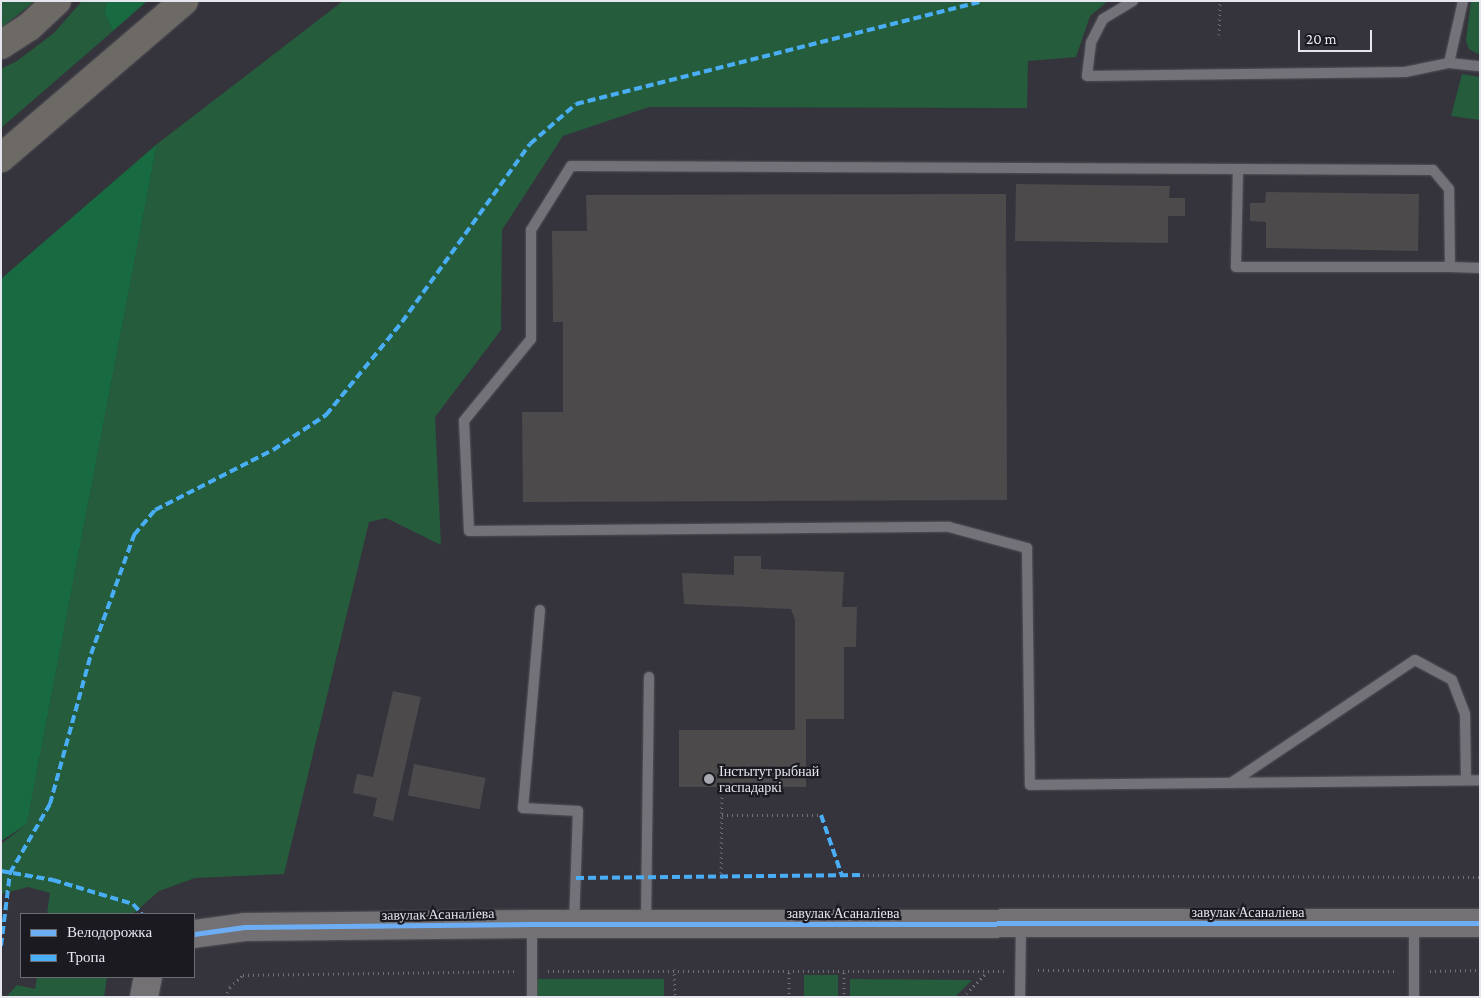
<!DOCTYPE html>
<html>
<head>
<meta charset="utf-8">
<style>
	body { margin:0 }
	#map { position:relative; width:1481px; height:998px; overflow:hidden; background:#35343c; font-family:"Crimson Pro",serif }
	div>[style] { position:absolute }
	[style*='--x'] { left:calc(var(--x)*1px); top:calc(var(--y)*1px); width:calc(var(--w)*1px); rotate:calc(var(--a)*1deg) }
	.green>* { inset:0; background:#245c3c; transform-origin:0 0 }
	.forest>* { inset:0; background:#186a40 }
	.building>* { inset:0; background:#4d4a4c; transform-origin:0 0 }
	.path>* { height:3px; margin-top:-1.5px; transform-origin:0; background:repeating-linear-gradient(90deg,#717077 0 1px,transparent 0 5px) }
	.roads { filter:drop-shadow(0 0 1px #525158) drop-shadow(0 0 1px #525158) }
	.lane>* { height:10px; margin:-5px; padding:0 5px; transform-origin:5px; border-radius:5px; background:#737278 }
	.secondary>* { height:28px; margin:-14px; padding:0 14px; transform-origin:14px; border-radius:14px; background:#737174 }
	.highway>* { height:28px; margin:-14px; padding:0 14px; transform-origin:14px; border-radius:14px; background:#6d6a66 }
	.quiet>* { height:4px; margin-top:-2px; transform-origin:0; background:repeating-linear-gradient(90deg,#49aef6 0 8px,transparent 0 12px) }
	.cycleway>* { height:5px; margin:-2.5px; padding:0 2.5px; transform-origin:2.5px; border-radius:2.5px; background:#6dadf4 }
	.dots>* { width:14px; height:14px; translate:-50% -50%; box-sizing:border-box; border:2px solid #1a1a20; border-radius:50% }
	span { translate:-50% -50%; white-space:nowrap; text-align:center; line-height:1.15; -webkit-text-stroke:4.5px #1a1a20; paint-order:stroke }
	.poi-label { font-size:14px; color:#e6e6ef }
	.left { translate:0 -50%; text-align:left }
	.street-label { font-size:14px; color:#e6e6ef }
	.frame { position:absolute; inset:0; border:2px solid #e6e6ef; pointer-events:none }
	.legend { position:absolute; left:20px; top:913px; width:175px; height:65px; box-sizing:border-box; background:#1a1a20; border:1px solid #6c6c73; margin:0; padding:6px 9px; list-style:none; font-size:15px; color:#e6e6ef }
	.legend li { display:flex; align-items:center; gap:10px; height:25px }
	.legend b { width:25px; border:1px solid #6c6c73 }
	.scale { position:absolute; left:1298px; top:30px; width:74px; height:22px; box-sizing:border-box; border:2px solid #e6e6ef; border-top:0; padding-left:6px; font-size:15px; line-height:18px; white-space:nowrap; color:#e6e6ef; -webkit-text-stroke:4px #1a1a20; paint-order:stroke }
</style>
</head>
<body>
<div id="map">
	<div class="green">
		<div style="clip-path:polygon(1px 1px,35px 1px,1px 28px)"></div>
		<div style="clip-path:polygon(82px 1px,107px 1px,104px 12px,113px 31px,1px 128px,1px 69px,17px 61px,54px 33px)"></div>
		<div style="clip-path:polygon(343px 1px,1108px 1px,1090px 16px,1076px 57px,1028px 61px,1027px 108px,649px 107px,563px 136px,502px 230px,501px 330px,435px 417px,441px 545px,386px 518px,369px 522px,284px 874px,195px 878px,159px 891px,133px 914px,47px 914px,50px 893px,28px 887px,1px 894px,1px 844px,27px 824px,157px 144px)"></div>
		<div style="clip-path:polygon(1471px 1px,1480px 1px,1480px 55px,1469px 49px,1466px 41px)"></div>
		<div style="clip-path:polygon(1462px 74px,1480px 77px,1480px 120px,1451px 116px)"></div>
		<div style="left:838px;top:975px;width:22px;height:34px;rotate:90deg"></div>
		<div style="clip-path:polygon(37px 977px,107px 977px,104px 997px,6px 997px,17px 985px,35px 989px)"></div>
		<div style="left:536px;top:979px;width:128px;height:18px"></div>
		<div style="clip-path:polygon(850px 979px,972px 980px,955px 997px,850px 997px)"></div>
	</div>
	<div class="forest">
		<div style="clip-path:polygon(107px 1px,147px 1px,113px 31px,104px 12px)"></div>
		<div style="clip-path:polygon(157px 144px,27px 824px,1px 841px,1px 279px)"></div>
	</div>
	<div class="building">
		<div style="clip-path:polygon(1016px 184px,1170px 186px,1169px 198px,1185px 198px,1185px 216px,1168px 216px,1168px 243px,1015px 241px)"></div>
		<div style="clip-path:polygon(1266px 192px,1419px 194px,1418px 251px,1266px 248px,1266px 222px,1250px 221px,1250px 203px,1265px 203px)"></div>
		<div style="clip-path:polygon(1006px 194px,1007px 500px,523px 502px,522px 412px,563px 412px,563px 322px,553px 322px,552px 231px,587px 231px,586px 195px)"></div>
		<div style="clip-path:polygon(734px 556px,761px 556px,761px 569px,844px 572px,842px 607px,857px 607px,856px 647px,844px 647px,844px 719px,806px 719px,806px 787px,679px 787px,679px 730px,795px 730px,795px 620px,791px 609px,684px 604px,682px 573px,734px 575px)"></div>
		<div style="clip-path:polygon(393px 691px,421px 697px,393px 821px,373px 816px,377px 798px,353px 793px,357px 774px,373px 777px)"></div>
		<div style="left:414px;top:764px;width:73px;height:32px;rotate:11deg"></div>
	</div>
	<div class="path">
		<div style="--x:1219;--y:35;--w:34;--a:-88"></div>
		<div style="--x:722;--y:815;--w:99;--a:0"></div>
		<div style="--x:863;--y:875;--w:617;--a:0.19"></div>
		<div style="--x:721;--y:878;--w:91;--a:-89.4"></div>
		<div style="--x:674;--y:969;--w:28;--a:88"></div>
		<div style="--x:1038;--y:970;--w:359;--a:0.2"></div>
		<div style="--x:548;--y:971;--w:456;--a:0"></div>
		<div style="--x:1430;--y:971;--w:50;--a:-1.1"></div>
		<div style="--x:789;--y:972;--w:25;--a:90"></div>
		<div style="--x:844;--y:972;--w:25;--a:90"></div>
		<div style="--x:225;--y:997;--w:11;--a:-63"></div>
		<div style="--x:230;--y:987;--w:18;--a:-43"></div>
		<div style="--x:243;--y:975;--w:271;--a:-0.8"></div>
		<div style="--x:963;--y:997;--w:33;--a:-46"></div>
	</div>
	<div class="roads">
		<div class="lane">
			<div style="--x:1133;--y:1;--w:35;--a:149"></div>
			<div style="--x:1103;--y:19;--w:27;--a:117"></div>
			<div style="--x:1091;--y:43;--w:33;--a:97"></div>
			<div style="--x:1087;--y:76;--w:318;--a:-0.7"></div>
			<div style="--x:1405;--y:72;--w:45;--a:-11.6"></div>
			<div style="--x:1449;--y:63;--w:64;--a:-77.3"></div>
			<div style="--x:1449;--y:63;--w:31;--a:6"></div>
			<div style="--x:1238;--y:169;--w:98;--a:91.2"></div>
			<div style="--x:1236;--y:267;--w:214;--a:0"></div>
			<div style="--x:1450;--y:267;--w:78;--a:-90.7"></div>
			<div style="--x:1449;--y:189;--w:25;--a:-130"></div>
			<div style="--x:1433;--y:170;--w:195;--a:-179.7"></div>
			<div style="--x:1238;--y:169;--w:667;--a:-179.74"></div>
			<div style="--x:571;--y:166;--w:75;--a:122"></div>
			<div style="--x:531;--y:230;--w:109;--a:90"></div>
			<div style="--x:531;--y:339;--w:106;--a:129.3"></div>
			<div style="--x:464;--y:421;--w:110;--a:87.4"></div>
			<div style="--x:469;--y:531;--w:480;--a:-0.5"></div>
			<div style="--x:949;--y:527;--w:81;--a:15.1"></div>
			<div style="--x:1027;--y:548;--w:237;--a:89.3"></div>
			<div style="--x:1030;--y:785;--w:450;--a:-0.6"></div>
			<div style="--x:1450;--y:267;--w:30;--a:2"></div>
			<div style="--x:540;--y:610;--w:199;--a:94.9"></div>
			<div style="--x:523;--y:808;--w:55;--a:3.1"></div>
			<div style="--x:578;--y:811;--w:112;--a:92"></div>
			<div style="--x:1231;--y:783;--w:221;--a:-33.8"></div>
			<div style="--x:1415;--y:660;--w:42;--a:28.4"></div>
			<div style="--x:1452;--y:680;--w:36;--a:69"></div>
			<div style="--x:1465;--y:714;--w:66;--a:89.1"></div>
			<div style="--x:646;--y:923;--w:246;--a:-89.3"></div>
			<div style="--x:1414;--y:924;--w:73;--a:90"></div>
			<div style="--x:532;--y:925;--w:72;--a:90"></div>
			<div style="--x:1020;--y:997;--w:72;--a:-89.2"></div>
		</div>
		<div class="secondary">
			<div style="--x:194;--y:934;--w:51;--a:-7.8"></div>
			<div style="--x:245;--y:927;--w:287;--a:-0.6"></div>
			<div style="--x:532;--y:924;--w:948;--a:-0.06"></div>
			<div style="--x:144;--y:997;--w:20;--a:-79"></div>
		</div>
		<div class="highway">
			<div style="--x:1;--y:45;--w:33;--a:-33"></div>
			<div style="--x:29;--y:27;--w:38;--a:-43"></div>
			<div style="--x:1;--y:158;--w:241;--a:-40.6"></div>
		</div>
	</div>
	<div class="quiet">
		<div style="--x:821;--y:815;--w:65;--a:71"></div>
		<div style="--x:1;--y:871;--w:53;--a:9.8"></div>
		<div style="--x:53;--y:880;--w:84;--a:16.7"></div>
		<div style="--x:133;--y:904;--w:13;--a:48"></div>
		<div style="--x:576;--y:878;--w:287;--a:-0.6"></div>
		<div style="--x:1;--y:946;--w:74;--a:-83"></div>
		<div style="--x:10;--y:873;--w:80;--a:-59.9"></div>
		<div style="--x:50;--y:804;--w:156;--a:-74.7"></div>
		<div style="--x:91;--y:654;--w:127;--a:-70.1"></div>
		<div style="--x:134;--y:535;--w:33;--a:-50"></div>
		<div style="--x:155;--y:510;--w:132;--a:-27"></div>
		<div style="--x:273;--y:450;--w:64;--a:-33.4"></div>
		<div style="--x:326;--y:415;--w:120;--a:-50.7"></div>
		<div style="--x:402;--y:322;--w:219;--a:-54.3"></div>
		<div style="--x:530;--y:144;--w:61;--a:-41"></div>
		<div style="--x:576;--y:104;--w:420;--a:-14.2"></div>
	</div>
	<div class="cycleway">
		<div style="--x:194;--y:934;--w:51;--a:-7.8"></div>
		<div style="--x:245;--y:927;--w:287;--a:-0.6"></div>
		<div style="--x:532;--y:924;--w:948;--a:-0.06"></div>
	</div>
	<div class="dots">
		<div style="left:709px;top:779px;background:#a8a8b0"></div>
	</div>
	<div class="poi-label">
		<span class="left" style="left:719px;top:779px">Інстытут рыбнай<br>гаспадаркі</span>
	</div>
	<div class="street-label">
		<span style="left:1248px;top:912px">завулак Асаналіева</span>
		<span style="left:843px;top:913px">завулак Асаналіева</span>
		<span style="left:438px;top:914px;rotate:-1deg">завулак Асаналіева</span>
	</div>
	<div class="frame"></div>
	<ul class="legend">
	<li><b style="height:6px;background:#6dadf4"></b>Велодорожка</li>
	<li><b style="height:6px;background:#49aef6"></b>Тропа</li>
	</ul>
	<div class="scale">20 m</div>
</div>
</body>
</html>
